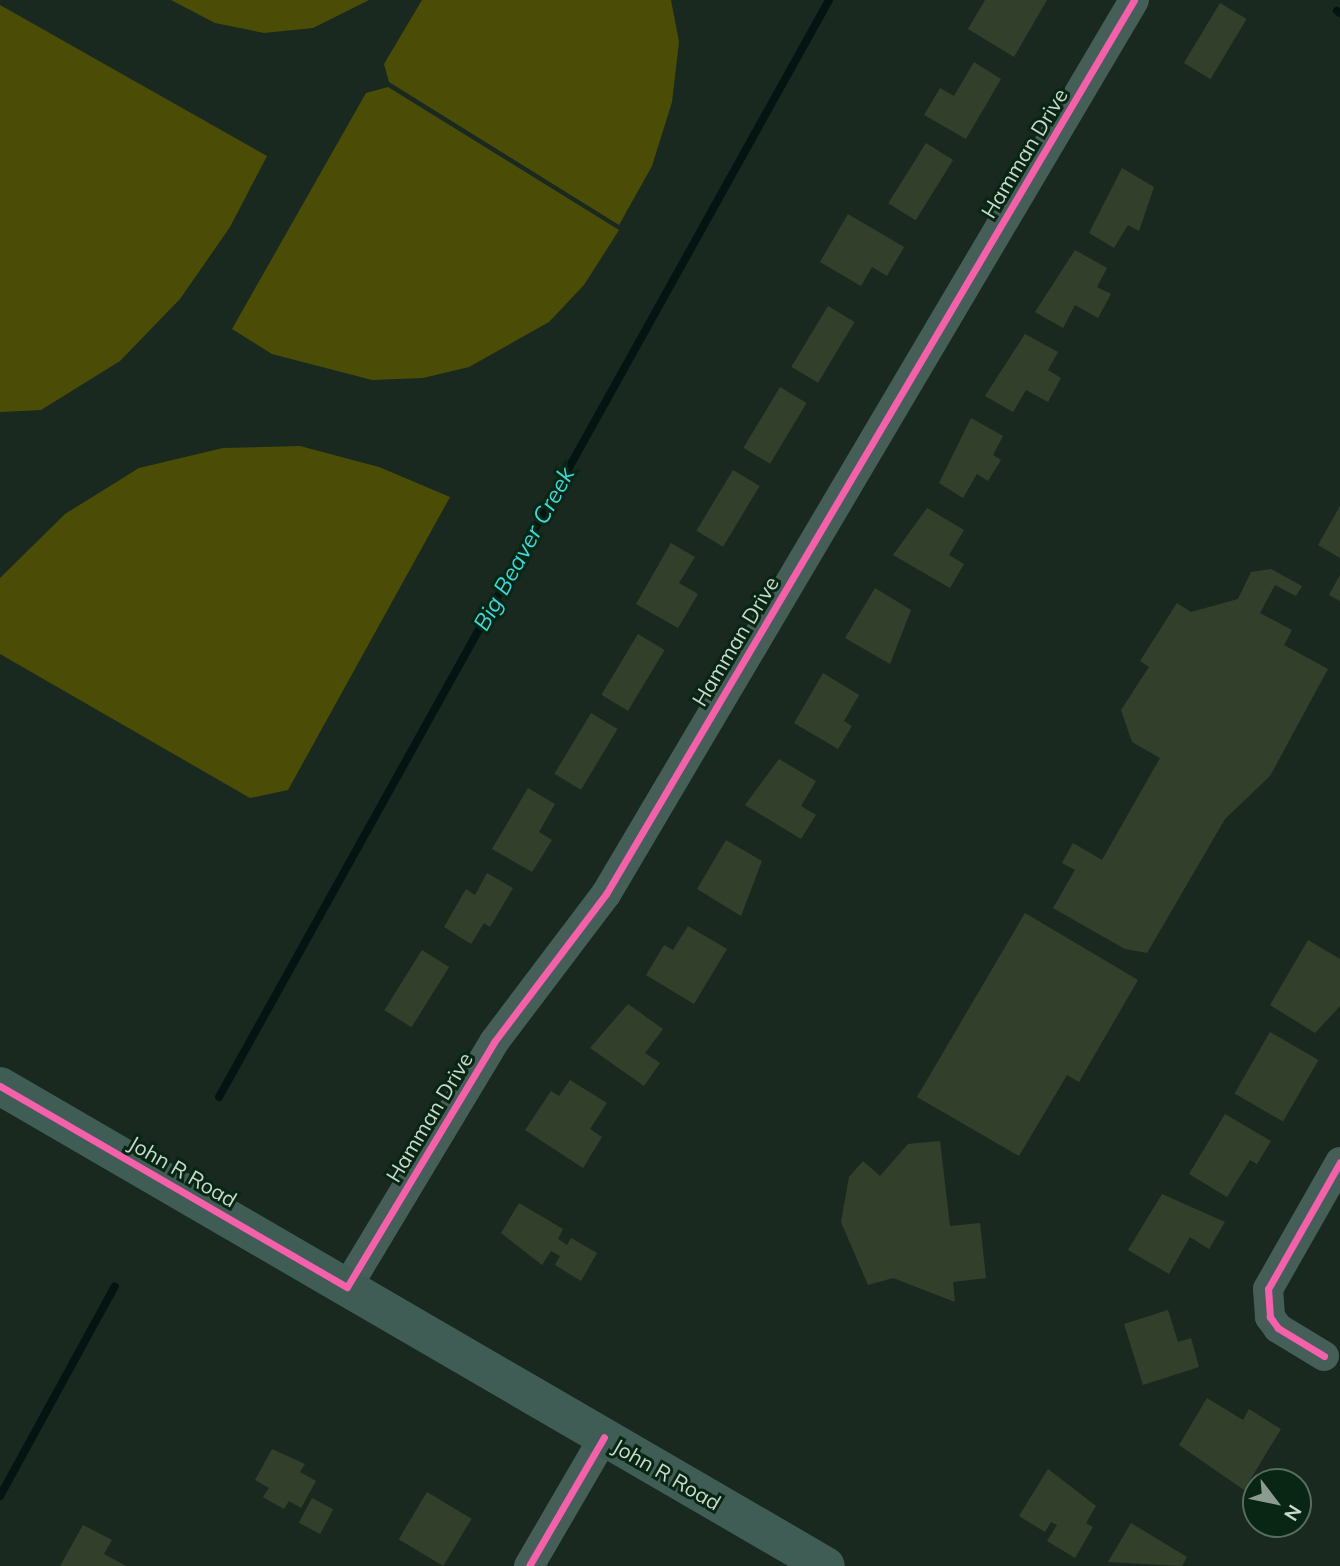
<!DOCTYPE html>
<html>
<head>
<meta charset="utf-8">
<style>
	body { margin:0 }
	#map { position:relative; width:1340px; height:1566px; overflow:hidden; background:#19291f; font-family:Mulish,sans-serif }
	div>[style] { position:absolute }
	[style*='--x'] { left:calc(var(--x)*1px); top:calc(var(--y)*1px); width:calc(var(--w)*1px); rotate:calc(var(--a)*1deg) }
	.green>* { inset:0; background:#4b4d07 }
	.stream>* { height:8px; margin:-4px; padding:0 4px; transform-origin:4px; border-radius:4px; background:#041413 }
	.building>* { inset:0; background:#32402b; transform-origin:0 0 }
	.minor>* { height:30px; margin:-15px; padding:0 15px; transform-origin:15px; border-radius:15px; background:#455f58 }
	.major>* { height:38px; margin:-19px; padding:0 19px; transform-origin:19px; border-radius:19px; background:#3f5c55 }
	.cycleway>* { height:7px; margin:-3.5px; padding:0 3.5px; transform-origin:3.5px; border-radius:3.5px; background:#f560ab }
	span { translate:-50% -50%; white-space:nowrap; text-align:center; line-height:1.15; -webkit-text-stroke:6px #082613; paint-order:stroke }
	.street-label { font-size:21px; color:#c9d9cd }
	.water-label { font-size:23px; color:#40d6d9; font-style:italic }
	.north { position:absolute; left:1242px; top:1468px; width:70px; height:70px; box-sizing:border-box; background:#082613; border:2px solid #556e5d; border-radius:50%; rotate:122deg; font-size:19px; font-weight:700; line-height:28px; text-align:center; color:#c9d9cd }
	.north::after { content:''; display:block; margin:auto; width:24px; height:32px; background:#8b9b90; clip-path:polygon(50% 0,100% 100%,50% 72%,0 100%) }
</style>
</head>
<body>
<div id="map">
	<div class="green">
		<div style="clip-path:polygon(171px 0,369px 0,313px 28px,264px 33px,215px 23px)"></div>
		<div style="clip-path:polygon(422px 0,671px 0,679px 42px,672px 102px,652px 166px,619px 225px,389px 82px,384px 64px)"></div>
		<div style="clip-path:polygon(0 5px,267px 156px,230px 227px,180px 299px,120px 361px,41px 410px,0 412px)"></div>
		<div style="clip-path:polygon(388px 87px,619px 230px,584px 285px,549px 322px,469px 367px,423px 378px,372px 380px,272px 354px,232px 329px,366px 93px)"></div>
		<div style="clip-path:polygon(300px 446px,379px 467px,450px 497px,288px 790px,250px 798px,0 654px,0 578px,65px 514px,139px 468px,223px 448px)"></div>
	</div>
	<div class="stream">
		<div style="--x:1337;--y:11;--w:4;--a:34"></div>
		<div style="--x:219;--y:1097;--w:1255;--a:-60.92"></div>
		<div style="--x:0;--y:1496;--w:239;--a:-61.3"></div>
	</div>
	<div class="building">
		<div style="clip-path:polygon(985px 0,1047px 0,1014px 57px,968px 29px)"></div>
		<div style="left:1220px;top:3px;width:31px;height:70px;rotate:31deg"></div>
		<div style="clip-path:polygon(974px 62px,1001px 79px,966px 139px,924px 115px,940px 88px,954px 96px)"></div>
		<div style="left:926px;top:143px;width:32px;height:71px;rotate:32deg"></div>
		<div style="clip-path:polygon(1122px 168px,1154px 187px,1139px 231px,1128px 225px,1114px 248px,1089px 233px)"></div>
		<div style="clip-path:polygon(848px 214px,904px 247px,887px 276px,872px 267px,861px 286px,820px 262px)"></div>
		<div style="clip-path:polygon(1075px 250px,1107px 268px,1097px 287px,1111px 294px,1098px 318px,1075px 305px,1063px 328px,1035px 312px)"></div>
		<div style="left:828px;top:306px;width:31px;height:71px;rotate:31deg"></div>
		<div style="clip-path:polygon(1025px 334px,1058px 352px,1048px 370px,1061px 378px,1048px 402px,1026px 390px,1013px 412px,985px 396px)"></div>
		<div style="left:780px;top:387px;width:31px;height:71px;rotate:31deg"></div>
		<div style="clip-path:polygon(971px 418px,1003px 436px,993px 455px,1001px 460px,988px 481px,977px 474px,963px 498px,939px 483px)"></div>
		<div style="left:733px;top:470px;width:31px;height:71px;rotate:31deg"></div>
		<div style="clip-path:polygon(1340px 506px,1340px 558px,1318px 545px)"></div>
		<div style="clip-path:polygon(927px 508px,964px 530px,949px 555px,964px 564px,950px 588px,893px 555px)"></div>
		<div style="clip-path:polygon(671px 543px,695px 557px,679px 583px,698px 594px,678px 628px,636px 604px)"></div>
		<div style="clip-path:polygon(1271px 569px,1302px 586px,1296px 596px,1275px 585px,1260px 613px,1292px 630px,1284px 645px,1328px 669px,1270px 776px,1225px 819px,1147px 953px,1125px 949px,1053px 908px,1075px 870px,1062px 863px,1073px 843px,1102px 860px,1160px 758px,1132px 742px,1121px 710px,1149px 667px,1140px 661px,1177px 603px,1191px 612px,1238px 599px,1251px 572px)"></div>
		<div style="clip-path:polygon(1340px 575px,1340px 601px,1329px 595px)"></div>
		<div style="clip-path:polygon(875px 588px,911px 610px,890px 664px,845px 638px)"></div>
		<div style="left:638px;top:634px;width:31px;height:71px;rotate:31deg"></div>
		<div style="clip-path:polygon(823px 673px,859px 695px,844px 721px,852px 726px,838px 749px,794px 723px)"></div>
		<div style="left:591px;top:713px;width:31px;height:71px;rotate:31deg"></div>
		<div style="clip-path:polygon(779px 759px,816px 781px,801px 806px,816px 815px,801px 839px,745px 805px)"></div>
		<div style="clip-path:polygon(528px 788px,555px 804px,539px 832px,552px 840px,532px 872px,492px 849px)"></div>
		<div style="clip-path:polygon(726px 840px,762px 861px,741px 916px,697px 889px)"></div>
		<div style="clip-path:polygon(487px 873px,513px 888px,490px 927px,484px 923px,471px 944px,444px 927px,466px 889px,475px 895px)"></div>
		<div style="clip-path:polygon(1025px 913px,1138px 980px,1079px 1082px,1067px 1075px,1019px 1156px,917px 1097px)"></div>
		<div style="clip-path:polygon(688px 926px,727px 949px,694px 1004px,646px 975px,664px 945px,673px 950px)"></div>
		<div style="clip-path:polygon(1308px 940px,1340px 959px,1340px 1006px,1315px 1033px,1270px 1005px)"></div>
		<div style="left:422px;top:950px;width:32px;height:71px;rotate:32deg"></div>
		<div style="clip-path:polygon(628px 1004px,663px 1029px,645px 1053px,660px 1063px,644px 1086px,590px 1048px)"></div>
		<div style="left:1270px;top:1032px;width:56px;height:71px;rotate:30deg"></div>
		<div style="clip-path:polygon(570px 1080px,607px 1103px,590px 1129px,602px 1137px,583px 1168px,525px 1130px,551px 1091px,559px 1096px)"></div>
		<div style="clip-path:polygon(1225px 1114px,1271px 1141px,1257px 1164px,1250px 1160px,1227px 1197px,1189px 1174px)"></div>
		<div style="clip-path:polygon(940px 1141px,950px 1226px,980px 1223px,986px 1278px,953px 1282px,955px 1302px,893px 1278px,868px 1285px,841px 1222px,849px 1177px,863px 1161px,880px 1176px,908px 1144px)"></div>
		<div style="clip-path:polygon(1162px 1194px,1225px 1222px,1209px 1249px,1190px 1237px,1169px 1274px,1128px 1250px)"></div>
		<div style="clip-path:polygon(519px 1203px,563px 1229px,558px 1239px,567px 1245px,571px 1238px,597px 1253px,581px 1281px,555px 1265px,560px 1256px,551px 1251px,542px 1265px,501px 1233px)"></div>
		<div style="clip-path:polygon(1168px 1310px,1178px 1342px,1191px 1338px,1199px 1367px,1143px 1385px,1124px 1324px)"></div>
		<div style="clip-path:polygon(1207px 1398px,1243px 1420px,1249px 1409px,1281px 1429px,1244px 1490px,1179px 1445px)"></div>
		<div style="clip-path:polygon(272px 1449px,305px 1464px,300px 1472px,316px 1481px,301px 1508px,289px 1501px,284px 1509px,263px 1497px,269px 1488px,255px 1480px)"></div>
		<div style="clip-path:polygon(1048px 1469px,1096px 1506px,1086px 1523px,1093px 1527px,1075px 1558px,1047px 1541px,1057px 1525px,1051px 1522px,1045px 1532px,1019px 1516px)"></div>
		<div style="left:427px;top:1492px;width:52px;height:55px;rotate:31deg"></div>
		<div style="left:312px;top:1498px;width:24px;height:28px;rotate:28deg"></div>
		<div style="clip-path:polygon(1131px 1523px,1187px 1557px,1182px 1566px,1108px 1562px)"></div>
		<div style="clip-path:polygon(83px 1525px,112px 1540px,104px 1554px,126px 1566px,60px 1566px)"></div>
	</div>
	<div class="minor">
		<div style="--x:347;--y:1287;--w:286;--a:-59"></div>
		<div style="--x:494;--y:1042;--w:186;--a:-52.9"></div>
		<div style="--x:606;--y:894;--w:1038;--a:-59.43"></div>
		<div style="--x:1324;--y:1356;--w:54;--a:-148.7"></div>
		<div style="--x:1278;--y:1328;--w:14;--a:-126"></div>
		<div style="--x:1270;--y:1317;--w:28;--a:-94"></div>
		<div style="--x:1268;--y:1289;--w:146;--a:-60.4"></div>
		<div style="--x:529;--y:1566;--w:149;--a:-59.8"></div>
	</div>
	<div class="major">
		<div style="--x:0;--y:1086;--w:955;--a:30.16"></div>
	</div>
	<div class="cycleway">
		<div style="--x:0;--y:1086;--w:401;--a:30.1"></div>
		<div style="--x:347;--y:1287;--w:286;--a:-59"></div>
		<div style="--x:494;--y:1042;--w:186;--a:-52.9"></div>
		<div style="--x:606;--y:894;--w:1038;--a:-59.43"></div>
		<div style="--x:1324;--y:1356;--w:54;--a:-148.7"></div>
		<div style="--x:1278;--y:1328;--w:14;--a:-126"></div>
		<div style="--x:1270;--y:1317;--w:28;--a:-94"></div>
		<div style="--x:1268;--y:1289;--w:146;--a:-60.4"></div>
		<div style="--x:529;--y:1566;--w:149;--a:-59.8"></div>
	</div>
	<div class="street-label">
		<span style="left:1024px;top:153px;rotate:-59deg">Hamman Drive</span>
		<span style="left:735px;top:641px;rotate:-59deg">Hamman Drive</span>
		<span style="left:429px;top:1117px;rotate:-59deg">Hamman Drive</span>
		<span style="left:183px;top:1171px;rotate:30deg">John R Road</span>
		<span style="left:667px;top:1474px;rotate:30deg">John R Road</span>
	</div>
	<div class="water-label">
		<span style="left:524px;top:549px;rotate:-61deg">Big Beaver Creek</span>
	</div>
	<div class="north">N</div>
</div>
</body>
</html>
